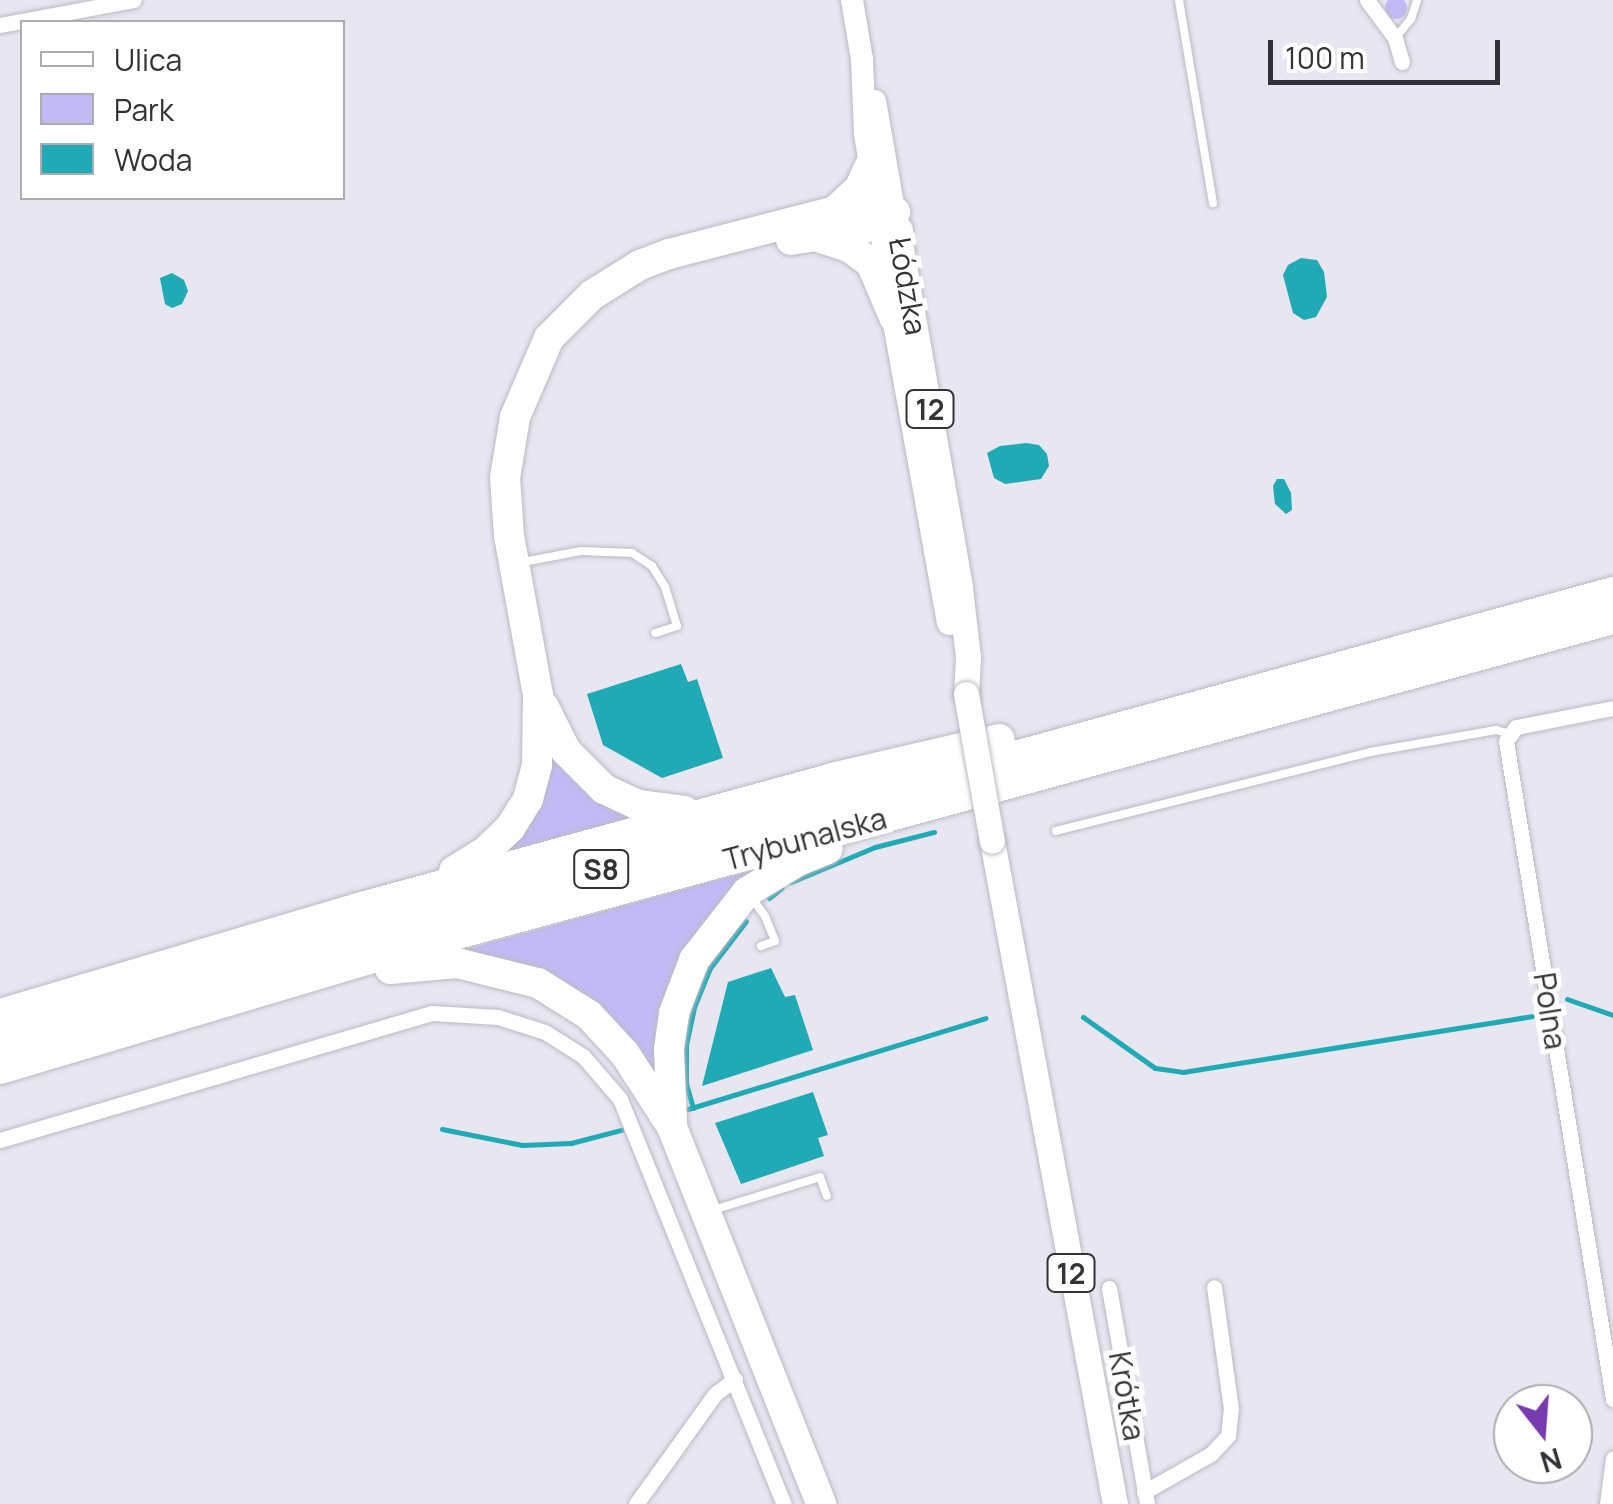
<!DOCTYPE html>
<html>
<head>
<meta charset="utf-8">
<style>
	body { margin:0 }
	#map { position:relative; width:1613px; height:1504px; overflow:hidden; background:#e7e6f1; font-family:Manrope,sans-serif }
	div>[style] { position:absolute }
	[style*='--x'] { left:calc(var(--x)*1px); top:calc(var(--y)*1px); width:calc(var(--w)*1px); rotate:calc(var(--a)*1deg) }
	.green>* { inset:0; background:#c0bbf4 }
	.round { border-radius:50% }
	.water>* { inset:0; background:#20aab6 }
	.stream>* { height:5px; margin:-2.5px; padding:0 2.5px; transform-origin:2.5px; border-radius:2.5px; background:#20aab6 }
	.roads { filter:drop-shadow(0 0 2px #babac3) drop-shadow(0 0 2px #babac3) }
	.service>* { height:8px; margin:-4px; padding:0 4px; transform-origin:4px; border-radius:4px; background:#fff }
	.minor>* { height:15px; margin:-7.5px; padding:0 7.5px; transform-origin:7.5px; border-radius:7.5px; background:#fff }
	.secondary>* { height:22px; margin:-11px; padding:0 11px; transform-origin:11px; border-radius:11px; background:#fff }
	.primary>* { height:25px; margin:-12.5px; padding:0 12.5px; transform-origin:12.5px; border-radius:12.5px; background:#fff }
	.motorway>* { height:30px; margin:-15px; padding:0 15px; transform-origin:15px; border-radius:15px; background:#fff }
	.bridges { filter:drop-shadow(0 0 2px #babac3) drop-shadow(0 0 2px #babac3) }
	.primary-bridge>* { height:25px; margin:-12.5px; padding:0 12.5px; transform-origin:12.5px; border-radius:12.5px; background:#fff }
	span { translate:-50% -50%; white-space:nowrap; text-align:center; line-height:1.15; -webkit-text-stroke:10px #fff; paint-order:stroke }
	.shield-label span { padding:2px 8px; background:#fff; border:2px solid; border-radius:8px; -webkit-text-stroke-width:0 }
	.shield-label { font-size:28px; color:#333337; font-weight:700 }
	.street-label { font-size:30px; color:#333337 }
	.legend { position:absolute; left:20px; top:20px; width:325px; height:180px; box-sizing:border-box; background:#fff; border:2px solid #adadaf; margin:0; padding:12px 18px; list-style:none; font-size:30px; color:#333337 }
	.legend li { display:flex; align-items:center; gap:20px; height:50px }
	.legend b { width:50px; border:2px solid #adadaf }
	.north { position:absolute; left:1493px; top:1384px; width:100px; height:100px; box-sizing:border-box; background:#fff; border:2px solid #adadaf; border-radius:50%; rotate:163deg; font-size:28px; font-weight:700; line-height:40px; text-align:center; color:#333337 }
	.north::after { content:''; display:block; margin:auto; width:35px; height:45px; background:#773aaf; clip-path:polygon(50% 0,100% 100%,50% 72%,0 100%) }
	.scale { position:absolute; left:1268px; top:40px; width:232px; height:45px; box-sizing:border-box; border:5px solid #333337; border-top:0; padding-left:12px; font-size:30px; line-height:35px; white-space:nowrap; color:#333337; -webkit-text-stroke:8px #fff; paint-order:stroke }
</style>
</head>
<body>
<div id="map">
	<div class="green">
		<div class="round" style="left:1385px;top:-3px;width:22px;height:22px"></div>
		<div style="clip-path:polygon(548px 742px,643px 814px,502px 858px)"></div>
		<div style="clip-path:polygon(750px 871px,754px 875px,724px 905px,657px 1087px,622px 1031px,456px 952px)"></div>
	</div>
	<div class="water">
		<div style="clip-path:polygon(1301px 258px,1317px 260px,1324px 272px,1327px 297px,1316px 317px,1304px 320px,1293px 313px,1283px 275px,1288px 265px)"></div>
		<div style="clip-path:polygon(172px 273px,184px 280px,188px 291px,182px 304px,172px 308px,165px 304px,160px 278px)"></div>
		<div style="clip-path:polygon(1026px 443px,1039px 445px,1047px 454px,1049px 466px,1041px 479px,1005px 484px,994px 478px,987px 453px,1000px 446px)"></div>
		<div style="clip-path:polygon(1277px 479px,1284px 479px,1291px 493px,1292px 510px,1286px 514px,1275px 504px,1273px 486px)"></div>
		<div style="clip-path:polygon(681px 664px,688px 682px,697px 679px,723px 758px,662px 778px,603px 745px,587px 694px)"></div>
		<div style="clip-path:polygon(771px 968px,785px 997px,795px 995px,813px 1050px,702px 1086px,728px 982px)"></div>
		<div style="clip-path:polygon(813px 1092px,828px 1135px,818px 1138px,824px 1156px,741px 1184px,715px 1123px)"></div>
	</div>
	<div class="stream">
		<div style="--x:791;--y:882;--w:91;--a:-22.6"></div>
		<div style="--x:875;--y:847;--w:61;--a:-14.3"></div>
		<div style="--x:769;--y:898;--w:16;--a:-38"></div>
		<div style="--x:1567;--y:999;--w:49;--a:19.2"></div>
		<div style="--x:1083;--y:1017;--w:88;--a:35.3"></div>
		<div style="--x:1155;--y:1068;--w:28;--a:8"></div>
		<div style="--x:1183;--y:1072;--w:353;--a:-9.1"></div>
		<div style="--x:693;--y:1108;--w:25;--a:-106"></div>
		<div style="--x:686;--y:1084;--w:39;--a:-90"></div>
		<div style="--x:686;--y:1045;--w:39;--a:-78"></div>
		<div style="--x:694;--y:1007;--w:42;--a:-67.7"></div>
		<div style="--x:710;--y:968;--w:59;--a:-52.5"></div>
		<div style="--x:688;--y:1109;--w:311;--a:-17"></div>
		<div style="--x:442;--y:1129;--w:82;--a:11.3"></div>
		<div style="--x:522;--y:1145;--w:49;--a:-2.3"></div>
		<div style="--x:571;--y:1143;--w:52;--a:-14.6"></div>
	</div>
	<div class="roads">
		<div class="service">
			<div style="--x:1179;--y:0;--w:206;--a:80.5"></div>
			<div style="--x:1395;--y:38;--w:25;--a:-50"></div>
			<div style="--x:1411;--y:19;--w:20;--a:-72"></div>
			<div style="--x:523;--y:562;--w:59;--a:-10.7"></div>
			<div style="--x:581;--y:551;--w:51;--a:2.2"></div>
			<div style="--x:632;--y:553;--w:24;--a:33"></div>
			<div style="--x:652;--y:566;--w:25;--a:58"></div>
			<div style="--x:665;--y:587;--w:41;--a:72.9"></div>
			<div style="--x:677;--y:626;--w:23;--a:162"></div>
			<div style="--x:1056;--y:831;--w:324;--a:-14.1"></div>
			<div style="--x:1370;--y:752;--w:128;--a:-9.9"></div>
			<div style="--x:1496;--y:730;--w:11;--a:15"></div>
			<div style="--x:753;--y:900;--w:20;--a:53"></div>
			<div style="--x:765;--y:916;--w:27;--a:68"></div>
			<div style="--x:775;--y:941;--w:15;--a:160"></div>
			<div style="--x:713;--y:1210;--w:112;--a:-17.1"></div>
			<div style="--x:820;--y:1177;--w:20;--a:70"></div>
		</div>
		<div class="minor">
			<div style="--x:1367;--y:0;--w:47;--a:53.6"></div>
			<div style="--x:1395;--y:38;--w:25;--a:74"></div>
			<div style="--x:0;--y:25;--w:136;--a:-10.6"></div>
			<div style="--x:1613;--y:708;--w:99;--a:168.9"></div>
			<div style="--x:1516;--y:727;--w:17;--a:126"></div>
			<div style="--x:1506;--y:741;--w:667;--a:80.76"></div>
			<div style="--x:0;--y:1140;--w:450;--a:-16.4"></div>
			<div style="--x:432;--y:1013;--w:66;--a:3.5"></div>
			<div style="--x:498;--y:1017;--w:49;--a:17.7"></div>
			<div style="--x:545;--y:1032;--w:45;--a:32.3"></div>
			<div style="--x:583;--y:1056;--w:57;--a:49.3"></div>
			<div style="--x:620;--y:1099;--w:437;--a:68"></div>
			<div style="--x:1109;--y:1288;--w:219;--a:80"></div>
			<div style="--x:1144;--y:1492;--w:77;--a:-29.6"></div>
			<div style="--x:1211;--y:1454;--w:25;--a:-47"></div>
			<div style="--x:1228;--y:1436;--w:27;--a:-84"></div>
			<div style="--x:1231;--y:1409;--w:123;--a:-97.9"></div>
			<div style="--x:636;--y:1504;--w:135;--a:-54.3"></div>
			<div style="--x:715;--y:1394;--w:25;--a:-37"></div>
			<div style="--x:1607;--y:1504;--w:46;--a:-82.6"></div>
		</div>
		<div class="secondary">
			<div style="--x:852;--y:0;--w:60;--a:80.4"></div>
			<div style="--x:862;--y:59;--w:75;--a:87.7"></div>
			<div style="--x:865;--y:134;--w:157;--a:80.8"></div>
			<div style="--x:875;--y:101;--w:128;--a:80.1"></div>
		</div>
		<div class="primary">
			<div style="--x:898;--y:231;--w:362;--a:80.1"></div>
			<div style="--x:960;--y:588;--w:69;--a:83.4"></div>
			<div style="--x:968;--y:657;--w:37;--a:93"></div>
			<div style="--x:894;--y:317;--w:310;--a:79.8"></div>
			<div style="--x:992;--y:841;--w:674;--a:79.49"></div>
		</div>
		<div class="motorway">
			<div style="--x:835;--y:211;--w:33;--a:-43"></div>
			<div style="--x:859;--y:189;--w:26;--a:-65"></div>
			<div style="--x:821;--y:238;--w:29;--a:18"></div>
			<div style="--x:849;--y:247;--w:27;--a:36"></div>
			<div style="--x:871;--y:263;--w:59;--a:66.9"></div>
			<div style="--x:791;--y:240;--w:74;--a:-9.3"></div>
			<div style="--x:864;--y:228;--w:35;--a:-27"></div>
			<div style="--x:544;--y:707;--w:49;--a:63.4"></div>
			<div style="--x:566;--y:751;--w:54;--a:45"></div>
			<div style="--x:604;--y:789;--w:38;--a:25"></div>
			<div style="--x:638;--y:805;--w:47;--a:7.3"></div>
			<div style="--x:454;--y:871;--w:36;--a:-32"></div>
			<div style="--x:485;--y:852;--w:35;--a:-44"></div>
			<div style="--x:510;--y:828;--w:34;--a:-58"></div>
			<div style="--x:528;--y:799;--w:35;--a:-75"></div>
			<div style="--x:537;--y:765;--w:70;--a:-89.2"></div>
			<div style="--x:538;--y:695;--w:162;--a:-100.3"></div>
			<div style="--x:509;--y:536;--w:58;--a:-93.9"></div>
			<div style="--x:505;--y:478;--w:62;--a:-80.7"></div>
			<div style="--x:515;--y:417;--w:86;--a:-66.7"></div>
			<div style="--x:549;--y:338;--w:61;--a:-45"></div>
			<div style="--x:592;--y:295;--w:57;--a:-32"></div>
			<div style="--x:640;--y:265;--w:31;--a:-21"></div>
			<div style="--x:669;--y:254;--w:188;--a:-14.5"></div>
			<div style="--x:851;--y:207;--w:28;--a:10"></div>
			<div style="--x:879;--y:212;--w:27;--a:45"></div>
			<div style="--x:390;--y:969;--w:67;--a:-5.1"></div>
			<div style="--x:457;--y:963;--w:83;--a:13.9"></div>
			<div style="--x:538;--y:983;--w:60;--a:32.1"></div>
			<div style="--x:589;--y:1015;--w:53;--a:47.3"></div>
			<div style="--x:625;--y:1054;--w:87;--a:57.2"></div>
			<div style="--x:672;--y:1127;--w:405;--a:68.4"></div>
			<div style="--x:0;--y:1014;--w:373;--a:-16.5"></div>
			<div style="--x:358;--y:908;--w:492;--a:-15.3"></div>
			<div style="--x:832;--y:778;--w:172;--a:-13.1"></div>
			<div style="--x:0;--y:1042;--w:397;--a:-16.4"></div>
			<div style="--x:381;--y:930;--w:1278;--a:-15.34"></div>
			<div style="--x:0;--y:1069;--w:405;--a:-16.6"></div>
			<div style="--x:388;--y:953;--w:1270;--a:-15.25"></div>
			<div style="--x:672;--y:1121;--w:72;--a:-92.4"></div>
			<div style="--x:669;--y:1049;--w:36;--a:-82"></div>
			<div style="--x:674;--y:1013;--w:57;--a:-69.3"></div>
			<div style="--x:694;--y:960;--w:86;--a:-52.1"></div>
			<div style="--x:747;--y:892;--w:60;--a:-31.3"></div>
			<div style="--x:798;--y:861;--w:32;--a:-22"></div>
		</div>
	</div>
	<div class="bridges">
		<div class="primary-bridge">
			<div style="--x:966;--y:694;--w:149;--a:80"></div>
		</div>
	</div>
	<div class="shield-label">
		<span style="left:930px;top:409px">12</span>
		<span style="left:601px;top:869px">S8</span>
		<span style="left:1071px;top:1273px">12</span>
	</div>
	<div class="street-label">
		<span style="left:908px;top:286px;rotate:80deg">Łódzka</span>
		<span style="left:805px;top:839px;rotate:-15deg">Trybunalska</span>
		<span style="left:1550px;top:1011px;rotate:81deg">Polna</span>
		<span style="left:1127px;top:1396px;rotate:80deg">Krótka</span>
	</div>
	<ul class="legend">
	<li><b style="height:12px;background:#fff"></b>Ulica</li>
	<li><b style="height:28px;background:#c0bbf4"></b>Park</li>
	<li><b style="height:28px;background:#20aab6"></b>Woda</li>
	</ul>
	<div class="north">N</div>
	<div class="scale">100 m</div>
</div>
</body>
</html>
